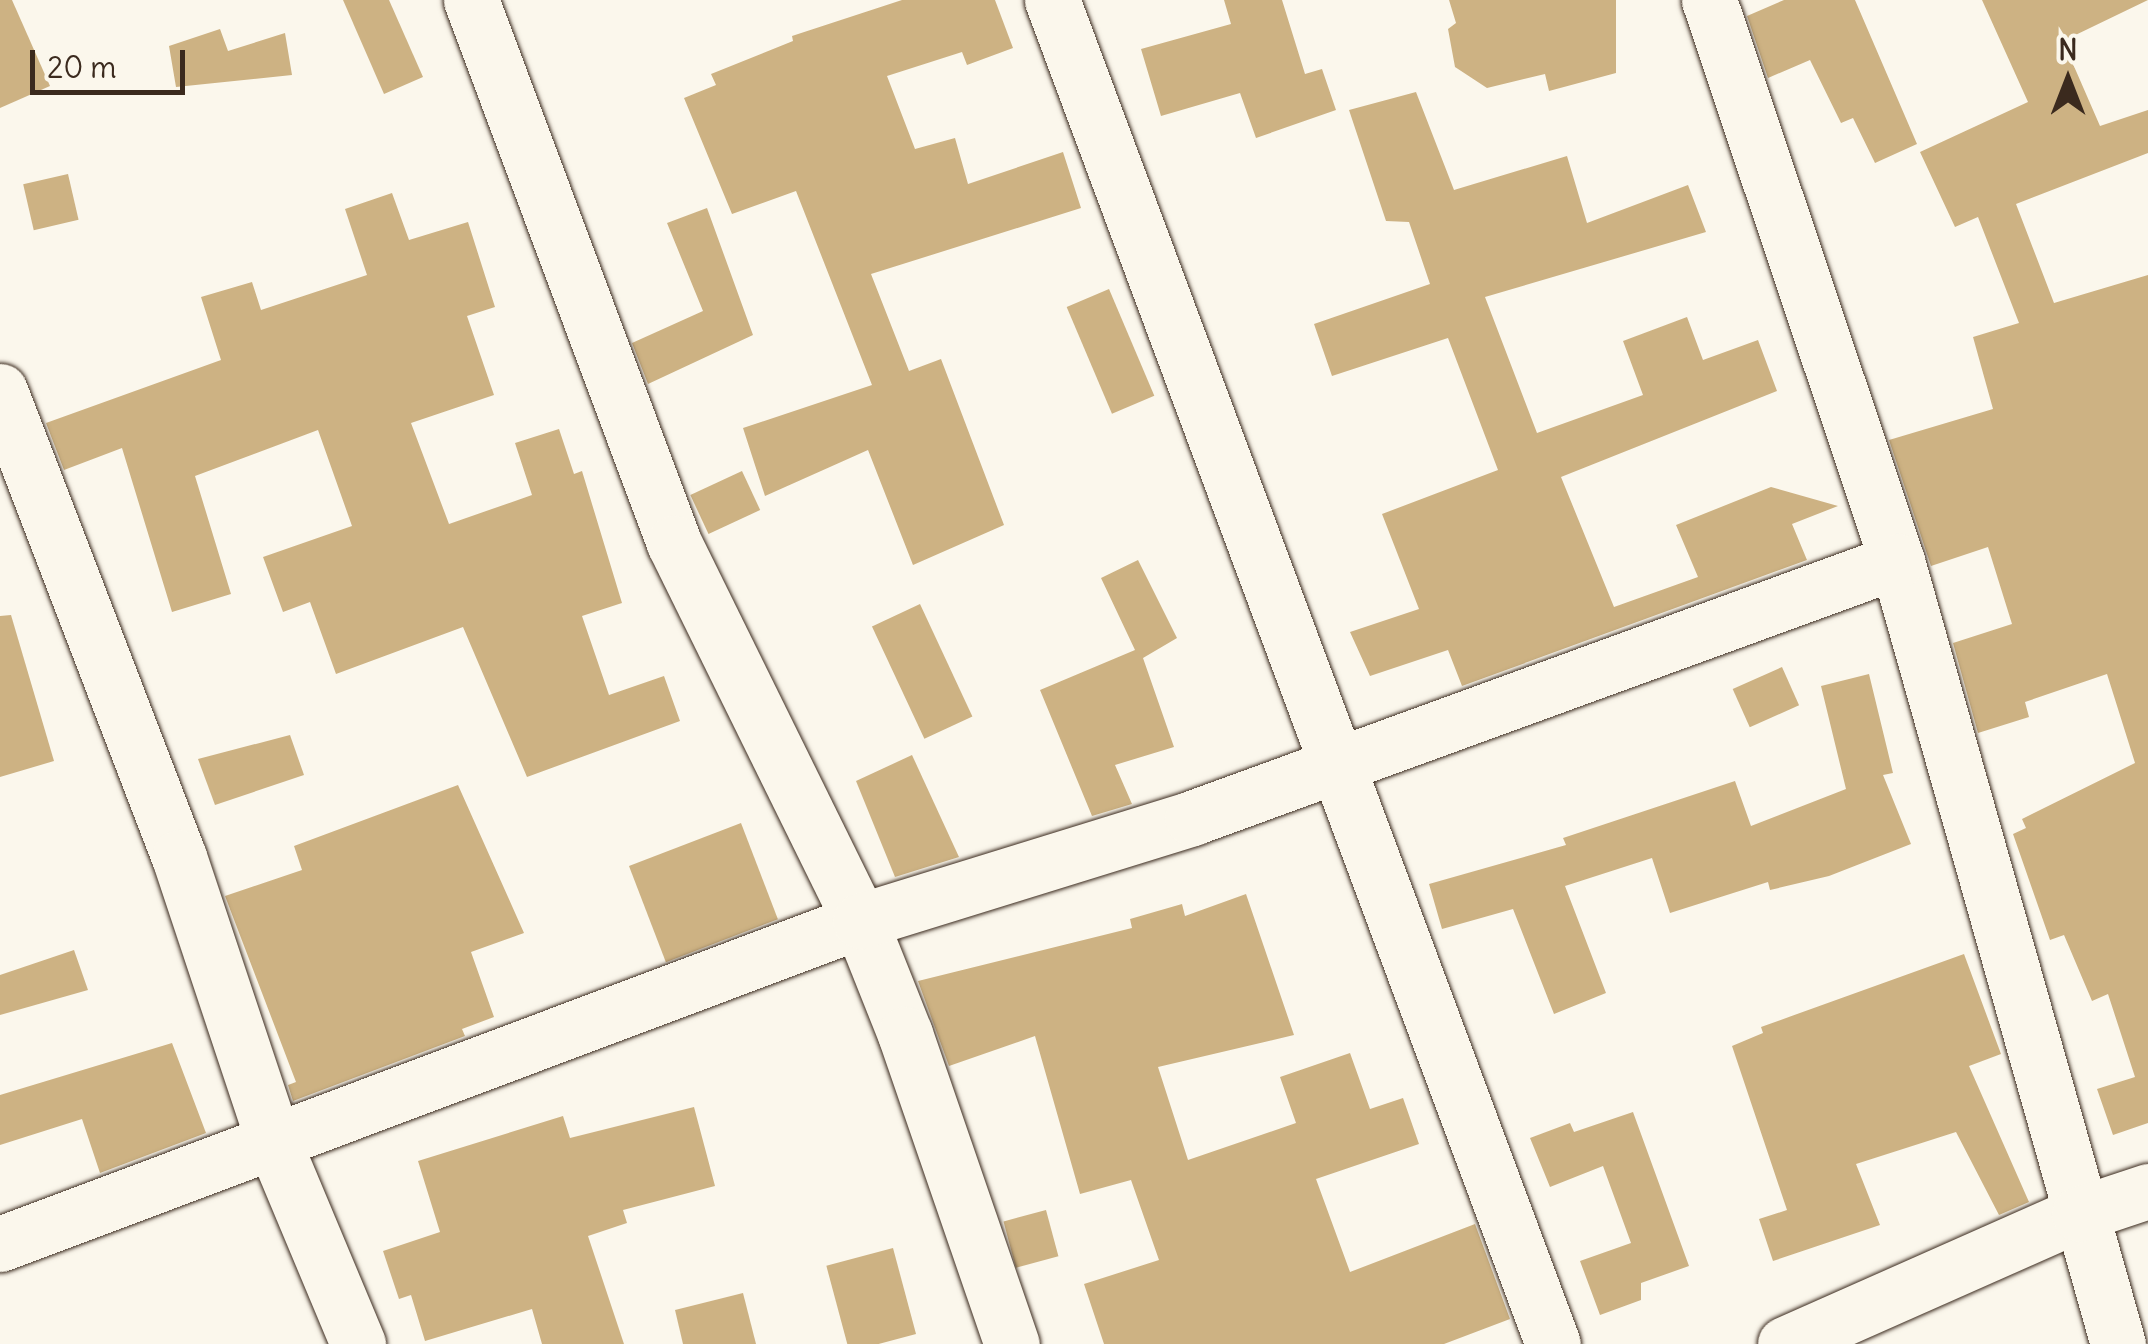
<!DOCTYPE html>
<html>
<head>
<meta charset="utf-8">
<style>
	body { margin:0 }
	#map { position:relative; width:2148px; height:1344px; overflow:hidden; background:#fbf7ec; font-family:Delius,sans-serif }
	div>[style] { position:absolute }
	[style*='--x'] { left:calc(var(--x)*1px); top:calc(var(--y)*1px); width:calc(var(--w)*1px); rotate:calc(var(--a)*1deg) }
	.building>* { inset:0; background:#cdb283; transform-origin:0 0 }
	.roads { filter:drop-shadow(0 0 2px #3b2a1e) drop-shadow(0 0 2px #3b2a1e) }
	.minor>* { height:55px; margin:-27.5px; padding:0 27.5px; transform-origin:27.5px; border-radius:27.5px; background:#fbf7ec }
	span { translate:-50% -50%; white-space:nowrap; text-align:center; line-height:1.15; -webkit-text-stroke:8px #fbf7ec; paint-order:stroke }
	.north { position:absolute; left:2018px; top:30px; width:100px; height:100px; -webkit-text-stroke:8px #fbf7ec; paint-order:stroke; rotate:0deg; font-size:28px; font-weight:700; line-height:40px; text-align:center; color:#3b2a1e }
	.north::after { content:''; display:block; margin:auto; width:35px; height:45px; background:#3b2a1e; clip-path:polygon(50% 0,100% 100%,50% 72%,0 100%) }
	.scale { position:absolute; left:30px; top:50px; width:155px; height:45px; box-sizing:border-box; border:5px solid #3b2a1e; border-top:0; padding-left:12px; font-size:30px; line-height:35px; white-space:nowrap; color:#3b2a1e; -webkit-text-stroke:8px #fbf7ec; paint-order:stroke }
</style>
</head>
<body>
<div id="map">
	<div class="building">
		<div style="clip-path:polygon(0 0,12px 0,50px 86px,0 108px)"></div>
		<div style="clip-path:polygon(343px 0,389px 0,423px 77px,384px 94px)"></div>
		<div style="clip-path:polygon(902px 0,995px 0,1013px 48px,967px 65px,962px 52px,887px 76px,915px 149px,955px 138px,968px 184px,1063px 152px,1081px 208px,871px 274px,909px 371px,941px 359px,1004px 525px,913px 565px,868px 450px,765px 496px,743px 428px,872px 385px,796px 191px,732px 214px,684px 98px,716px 85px,711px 74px,793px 41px,792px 36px)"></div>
		<div style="clip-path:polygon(1224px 0,1282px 0,1305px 74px,1322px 69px,1336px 110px,1256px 138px,1240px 93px,1161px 116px,1141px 49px,1231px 24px)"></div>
		<div style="clip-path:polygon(1449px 0,1616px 0,1616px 73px,1549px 91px,1545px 74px,1487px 88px,1455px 67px,1448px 29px,1456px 23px)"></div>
		<div style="clip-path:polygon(1784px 0,1855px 0,1917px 144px,1875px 163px,1853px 118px,1841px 123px,1810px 60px,1768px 78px,1747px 16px)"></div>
		<div style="clip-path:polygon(1982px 0,2148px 0,2063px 41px,2100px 126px,2148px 110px,2148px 153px,2016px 204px,2054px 303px,2148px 275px,2148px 1123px,2113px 1135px,2097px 1089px,2135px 1077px,2108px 994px,2092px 1001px,2064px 935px,2050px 940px,2013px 834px,2026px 828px,2022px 819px,2135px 763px,2107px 674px,2025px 702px,2029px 717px,1978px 733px,1953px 643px,2012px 624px,1988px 547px,1931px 566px,1889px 440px,1993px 409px,1973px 337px,2019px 323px,1978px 217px,1955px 227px,1920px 152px,2028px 102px)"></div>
		<div style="clip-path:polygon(220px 29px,228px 51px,285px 33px,292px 75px,176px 87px,169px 46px)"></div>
		<div style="clip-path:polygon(1416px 92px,1454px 190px,1567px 156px,1587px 223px,1688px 185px,1706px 232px,1485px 297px,1537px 433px,1643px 395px,1623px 341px,1687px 317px,1703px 360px,1758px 340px,1777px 391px,1561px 477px,1614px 607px,1698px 577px,1676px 525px,1771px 487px,1838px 506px,1792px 524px,1807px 560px,1462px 686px,1448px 650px,1370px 676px,1350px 632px,1419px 609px,1382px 514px,1498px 470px,1448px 338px,1332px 376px,1314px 324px,1430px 284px,1409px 222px,1386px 221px,1349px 110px)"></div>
		<div style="left:68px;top:174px;width:47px;height:46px;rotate:77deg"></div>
		<div style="clip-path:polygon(392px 193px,409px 240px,468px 222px,495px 307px,467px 316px,494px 395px,411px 423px,449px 524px,532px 495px,515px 443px,559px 429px,574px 474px,582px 471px,622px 603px,582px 616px,609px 695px,664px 676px,680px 721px,527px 777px,463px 627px,336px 674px,310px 602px,283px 612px,263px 557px,352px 526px,318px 430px,195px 476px,231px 594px,172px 612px,122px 448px,64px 470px,46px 423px,221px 360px,201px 297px,252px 282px,261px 310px,367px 275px,345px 209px)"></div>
		<div style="clip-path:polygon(707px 208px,753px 335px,648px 384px,632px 343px,703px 311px,667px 223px)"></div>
		<div style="left:1109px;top:289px;width:116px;height:46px;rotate:67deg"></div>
		<div style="left:742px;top:471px;width:43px;height:57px;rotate:65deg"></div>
		<div style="clip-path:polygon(1138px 560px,1177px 638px,1143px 658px,1174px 747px,1115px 765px,1132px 804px,1092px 816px,1040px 690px,1135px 650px,1101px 578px)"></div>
		<div style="left:920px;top:604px;width:124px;height:53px;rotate:65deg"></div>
		<div style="clip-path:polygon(11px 615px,54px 761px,0 777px,0 616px)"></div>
		<div style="left:1782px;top:667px;width:42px;height:54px;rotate:66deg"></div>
		<div style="clip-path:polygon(1869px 674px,1893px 773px,1883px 775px,1911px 844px,1829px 876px,1770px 890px,1768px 882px,1670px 913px,1652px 858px,1565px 886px,1606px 993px,1554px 1014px,1513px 909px,1442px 929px,1429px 884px,1566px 845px,1563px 838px,1735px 781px,1751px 826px,1846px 789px,1821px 686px)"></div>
		<div style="clip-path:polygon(290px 735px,304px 775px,215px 805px,198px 759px)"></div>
		<div style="clip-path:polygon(912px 755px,959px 857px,895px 877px,856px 781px)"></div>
		<div style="clip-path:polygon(458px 785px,524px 933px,471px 952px,494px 1017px,462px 1029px,465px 1036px,293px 1101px,288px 1085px,296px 1082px,225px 896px,302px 870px,294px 846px)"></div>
		<div style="left:741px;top:823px;width:103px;height:120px;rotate:69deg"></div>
		<div style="clip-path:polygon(1246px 894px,1294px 1035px,1158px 1067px,1188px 1160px,1296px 1123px,1280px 1077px,1350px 1053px,1370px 1109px,1403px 1098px,1419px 1144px,1316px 1179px,1350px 1272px,1475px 1224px,1510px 1319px,1444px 1344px,1104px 1344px,1084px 1284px,1159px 1260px,1131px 1180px,1080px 1194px,1035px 1036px,949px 1066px,918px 981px,1132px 928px,1130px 919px,1182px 904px,1185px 916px)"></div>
		<div style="clip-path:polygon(74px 950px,88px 990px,0 1015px,0 975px)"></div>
		<div style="clip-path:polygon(1964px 954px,2001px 1054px,1969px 1066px,2029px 1202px,1999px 1215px,1956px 1132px,1856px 1164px,1880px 1225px,1773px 1261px,1759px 1219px,1787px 1210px,1732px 1046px,1763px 1033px,1761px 1027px)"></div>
		<div style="clip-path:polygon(172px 1043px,206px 1133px,100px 1173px,82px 1119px,0 1145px,0 1095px)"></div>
		<div style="clip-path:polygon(694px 1107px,715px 1186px,623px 1210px,627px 1223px,588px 1236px,624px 1344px,542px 1344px,532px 1309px,425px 1341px,411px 1295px,399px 1299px,383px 1251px,440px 1232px,418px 1161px,563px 1116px,570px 1138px)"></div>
		<div style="clip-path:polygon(1633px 1112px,1689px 1266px,1641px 1283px,1641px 1300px,1600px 1315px,1580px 1261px,1631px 1243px,1603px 1166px,1550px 1187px,1530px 1138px,1570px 1123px,1574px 1132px)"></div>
		<div style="left:1046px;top:1210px;width:48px;height:44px;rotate:75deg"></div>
		<div style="left:893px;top:1248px;width:89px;height:69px;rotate:75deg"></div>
		<div style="clip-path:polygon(743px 1293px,756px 1344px,683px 1344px,675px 1310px)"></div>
	</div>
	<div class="roads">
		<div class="minor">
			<div style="--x:471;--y:0;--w:580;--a:69.5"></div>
			<div style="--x:674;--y:543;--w:421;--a:63.8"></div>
			<div style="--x:860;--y:921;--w:122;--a:68.3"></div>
			<div style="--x:905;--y:1034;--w:328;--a:71"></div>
			<div style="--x:1052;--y:0;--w:1434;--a:69.56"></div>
			<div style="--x:1709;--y:0;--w:592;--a:71.47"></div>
			<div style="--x:1897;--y:561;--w:814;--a:74.24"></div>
			<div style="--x:0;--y:391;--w:499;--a:69"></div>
			<div style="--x:179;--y:857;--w:301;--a:71.6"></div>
			<div style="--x:274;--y:1143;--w:218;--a:67.3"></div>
			<div style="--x:0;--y:1244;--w:919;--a:-20.59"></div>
			<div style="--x:860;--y:921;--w:348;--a:-17.2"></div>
			<div style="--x:1192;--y:818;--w:750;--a:-20.03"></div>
			<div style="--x:1785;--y:1344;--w:321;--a:-23.9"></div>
			<div style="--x:2079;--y:1214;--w:73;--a:-18.4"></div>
		</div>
	</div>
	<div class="north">N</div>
	<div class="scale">20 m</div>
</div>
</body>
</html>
